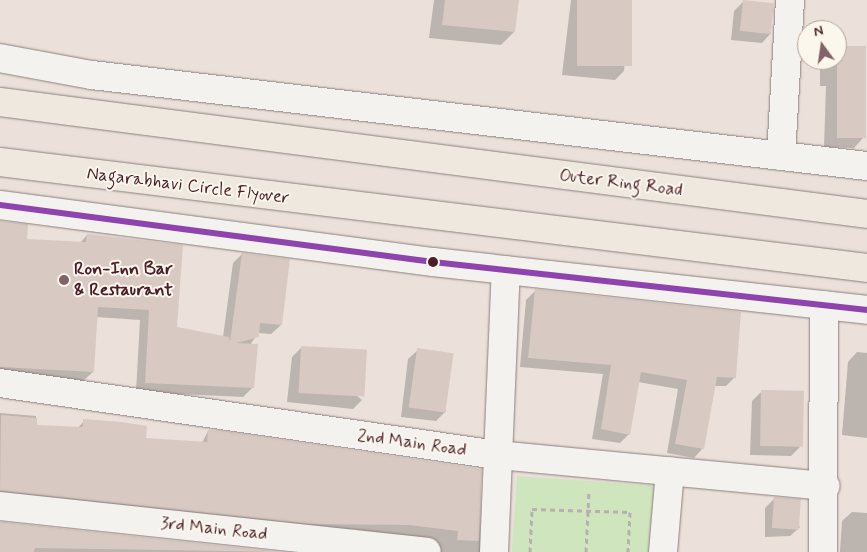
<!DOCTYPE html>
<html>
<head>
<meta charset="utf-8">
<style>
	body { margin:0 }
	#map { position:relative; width:867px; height:552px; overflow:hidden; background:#ebe1da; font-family:Mynerve,sans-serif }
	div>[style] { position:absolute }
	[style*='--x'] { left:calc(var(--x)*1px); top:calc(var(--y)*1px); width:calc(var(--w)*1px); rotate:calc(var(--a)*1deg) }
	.green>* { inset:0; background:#cfe5be; transform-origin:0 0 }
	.shadow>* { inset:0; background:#0003 }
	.building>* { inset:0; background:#d8c9c2; transform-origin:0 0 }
	.path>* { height:3px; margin-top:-1.5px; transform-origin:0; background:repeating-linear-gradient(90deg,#b6b0ae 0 5px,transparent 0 9px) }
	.roads { filter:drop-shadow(0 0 1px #8b7e7d) drop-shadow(0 0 1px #8b7e7d) }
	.minor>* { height:28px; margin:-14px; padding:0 14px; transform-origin:14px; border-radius:14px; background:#f4f2ee }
	.tertiary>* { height:28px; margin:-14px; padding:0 14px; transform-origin:14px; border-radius:14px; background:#f4f2ee }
	.trunk>* { height:28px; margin:-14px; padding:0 14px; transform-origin:14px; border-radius:14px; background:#eee8de }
	.bus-1>* { height:6px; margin:-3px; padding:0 3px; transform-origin:3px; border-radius:3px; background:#8e44ad }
	.dots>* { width:14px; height:14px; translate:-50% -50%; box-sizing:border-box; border:2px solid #fbf7ec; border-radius:50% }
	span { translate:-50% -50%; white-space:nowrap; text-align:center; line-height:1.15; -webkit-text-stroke:4px #fbf7ec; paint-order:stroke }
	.street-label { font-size:18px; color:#4a1f2b }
	.poi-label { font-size:18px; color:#4a1f2b; font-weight:700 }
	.left { translate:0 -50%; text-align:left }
	.north { position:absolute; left:797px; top:20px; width:50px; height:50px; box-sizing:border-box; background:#fbf7ec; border:1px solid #b4a19f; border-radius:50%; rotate:346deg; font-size:14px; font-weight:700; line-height:20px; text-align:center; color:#4a1f2b }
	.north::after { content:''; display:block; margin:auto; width:18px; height:22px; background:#826368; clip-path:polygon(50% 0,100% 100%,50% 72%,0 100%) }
</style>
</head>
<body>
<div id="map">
	<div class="green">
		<div style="left:517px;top:476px;width:162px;height:76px;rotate:4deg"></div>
	</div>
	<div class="shadow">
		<div style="clip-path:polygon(434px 0,517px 0,514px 32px,501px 45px,429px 38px)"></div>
		<div style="clip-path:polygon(571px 0,631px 0,624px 71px,615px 80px,562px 75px)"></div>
		<div style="clip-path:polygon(743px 2px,771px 33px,762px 43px,731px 40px,734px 11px)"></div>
		<div style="clip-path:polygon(820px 60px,837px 60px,863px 138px,854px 148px,824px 147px,826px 86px,820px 86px)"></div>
		<div style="clip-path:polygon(0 222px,26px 240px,80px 243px,87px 235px,176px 328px,223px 337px,233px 263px,242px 254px,281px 325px,271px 334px,258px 333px,250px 345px,252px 388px,243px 397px,136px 392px,140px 320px,96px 317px,93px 372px,83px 381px,0 377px)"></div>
		<div style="clip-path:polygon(536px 290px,735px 377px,726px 386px,714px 386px,703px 448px,694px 458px,667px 453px,678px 389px,638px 382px,629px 434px,620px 443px,592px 439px,603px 374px,520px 367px,526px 300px)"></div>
		<div style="clip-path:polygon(301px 348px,362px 400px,353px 409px,287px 402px,292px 357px)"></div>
		<div style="clip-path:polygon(418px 350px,446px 411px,436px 421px,401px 417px,408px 359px)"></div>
		<div style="clip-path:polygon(857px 352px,867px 353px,867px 438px,842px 435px,848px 362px)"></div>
		<div style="clip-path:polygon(762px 391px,800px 447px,791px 456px,750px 455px,752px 401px)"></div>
		<div style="clip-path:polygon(0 413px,36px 416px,36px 426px,78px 428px,84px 421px,145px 440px,202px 443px,208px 431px,481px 470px,480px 552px,436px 552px,355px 534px,356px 529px,302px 529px,0 499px)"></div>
		<div style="clip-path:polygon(775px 498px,800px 527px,790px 536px,765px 537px,765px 508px)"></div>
		<div style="clip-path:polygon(852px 512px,867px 513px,867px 552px,840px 552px,842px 521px)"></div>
		<div style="clip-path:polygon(0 522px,271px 552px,0 552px)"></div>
	</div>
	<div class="building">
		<div style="clip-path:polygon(445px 0,519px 0,515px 32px,442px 25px)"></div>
		<div style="left:577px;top:0;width:55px;height:66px"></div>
		<div style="left:743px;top:0;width:31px;height:31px;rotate:6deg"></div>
		<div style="left:837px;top:46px;width:29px;height:92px"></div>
		<div style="clip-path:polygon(0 221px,28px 224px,27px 239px,86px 242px,87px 234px,183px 245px,177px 327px,229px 337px,230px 342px,242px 253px,290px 259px,282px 325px,260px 323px,259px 337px,237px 343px,258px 344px,254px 388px,145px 383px,149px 310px,98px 307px,94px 372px,0 367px)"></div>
		<div style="clip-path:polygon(535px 289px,741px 312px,736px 378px,717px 377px,704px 449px,675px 444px,687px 380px,641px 372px,630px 435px,601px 429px,611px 365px,528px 358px)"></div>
		<div style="left:301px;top:346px;width:66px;height:47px;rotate:3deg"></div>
		<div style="left:417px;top:348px;width:37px;height:60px;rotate:8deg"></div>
		<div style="left:761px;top:390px;width:43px;height:56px;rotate:1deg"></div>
		<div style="clip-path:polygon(1px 415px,37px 418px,37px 425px,83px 427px,83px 419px,122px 422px,147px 426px,146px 438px,207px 442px,208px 430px,216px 430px,482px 469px,479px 541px,457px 540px,458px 531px,409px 525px,308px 524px,0 491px)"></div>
		<div style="left:774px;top:497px;width:27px;height:31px;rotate:4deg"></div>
		<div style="clip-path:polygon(0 522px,281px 552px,35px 548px,34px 552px,0 552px)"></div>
	</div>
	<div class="path">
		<div style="--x:530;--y:552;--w:43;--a:-87.3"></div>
		<div style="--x:532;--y:509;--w:98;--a:1.8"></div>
		<div style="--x:630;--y:512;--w:40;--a:92.9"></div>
		<div style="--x:586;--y:552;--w:61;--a:-87.2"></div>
	</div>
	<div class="roads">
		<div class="minor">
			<div style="--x:781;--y:156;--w:156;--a:-86.7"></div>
			<div style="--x:0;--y:383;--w:502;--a:8.24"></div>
			<div style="--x:497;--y:455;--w:330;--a:5.4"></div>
			<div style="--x:0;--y:506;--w:429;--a:6.1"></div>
			<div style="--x:494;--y:552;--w:282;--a:-87.6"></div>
			<div style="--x:663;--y:552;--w:81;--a:-85.1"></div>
			<div style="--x:823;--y:552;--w:247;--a:-89.8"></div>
		</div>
		<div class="tertiary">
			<div style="--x:0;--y:58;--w:94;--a:10.5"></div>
			<div style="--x:92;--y:75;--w:780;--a:6.7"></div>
			<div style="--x:0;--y:205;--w:437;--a:7.5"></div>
			<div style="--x:433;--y:262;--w:437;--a:6.3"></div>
		</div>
		<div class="trunk">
			<div style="--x:0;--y:102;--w:874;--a:7.36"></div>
			<div style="--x:0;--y:162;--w:873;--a:6.97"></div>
		</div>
	</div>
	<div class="bus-1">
		<div style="--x:0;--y:205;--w:437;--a:7.5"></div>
		<div style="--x:433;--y:262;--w:437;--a:6.3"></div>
	</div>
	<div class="dots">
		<div style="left:433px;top:262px;background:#4a1f2b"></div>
		<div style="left:64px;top:280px;background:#826368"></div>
	</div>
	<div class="street-label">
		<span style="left:621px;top:183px;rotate:7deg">Outer Ring Road</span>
		<span style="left:188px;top:186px;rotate:7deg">Nagarabhavi Circle Flyover</span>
		<span style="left:412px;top:443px;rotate:8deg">2nd Main Road</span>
		<span style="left:214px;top:529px;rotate:6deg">3rd Main Road</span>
	</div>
	<div class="poi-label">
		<span class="left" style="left:74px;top:280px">Ron-Inn Bar<br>&amp; Restaurant</span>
	</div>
	<div class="north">N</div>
</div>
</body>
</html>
